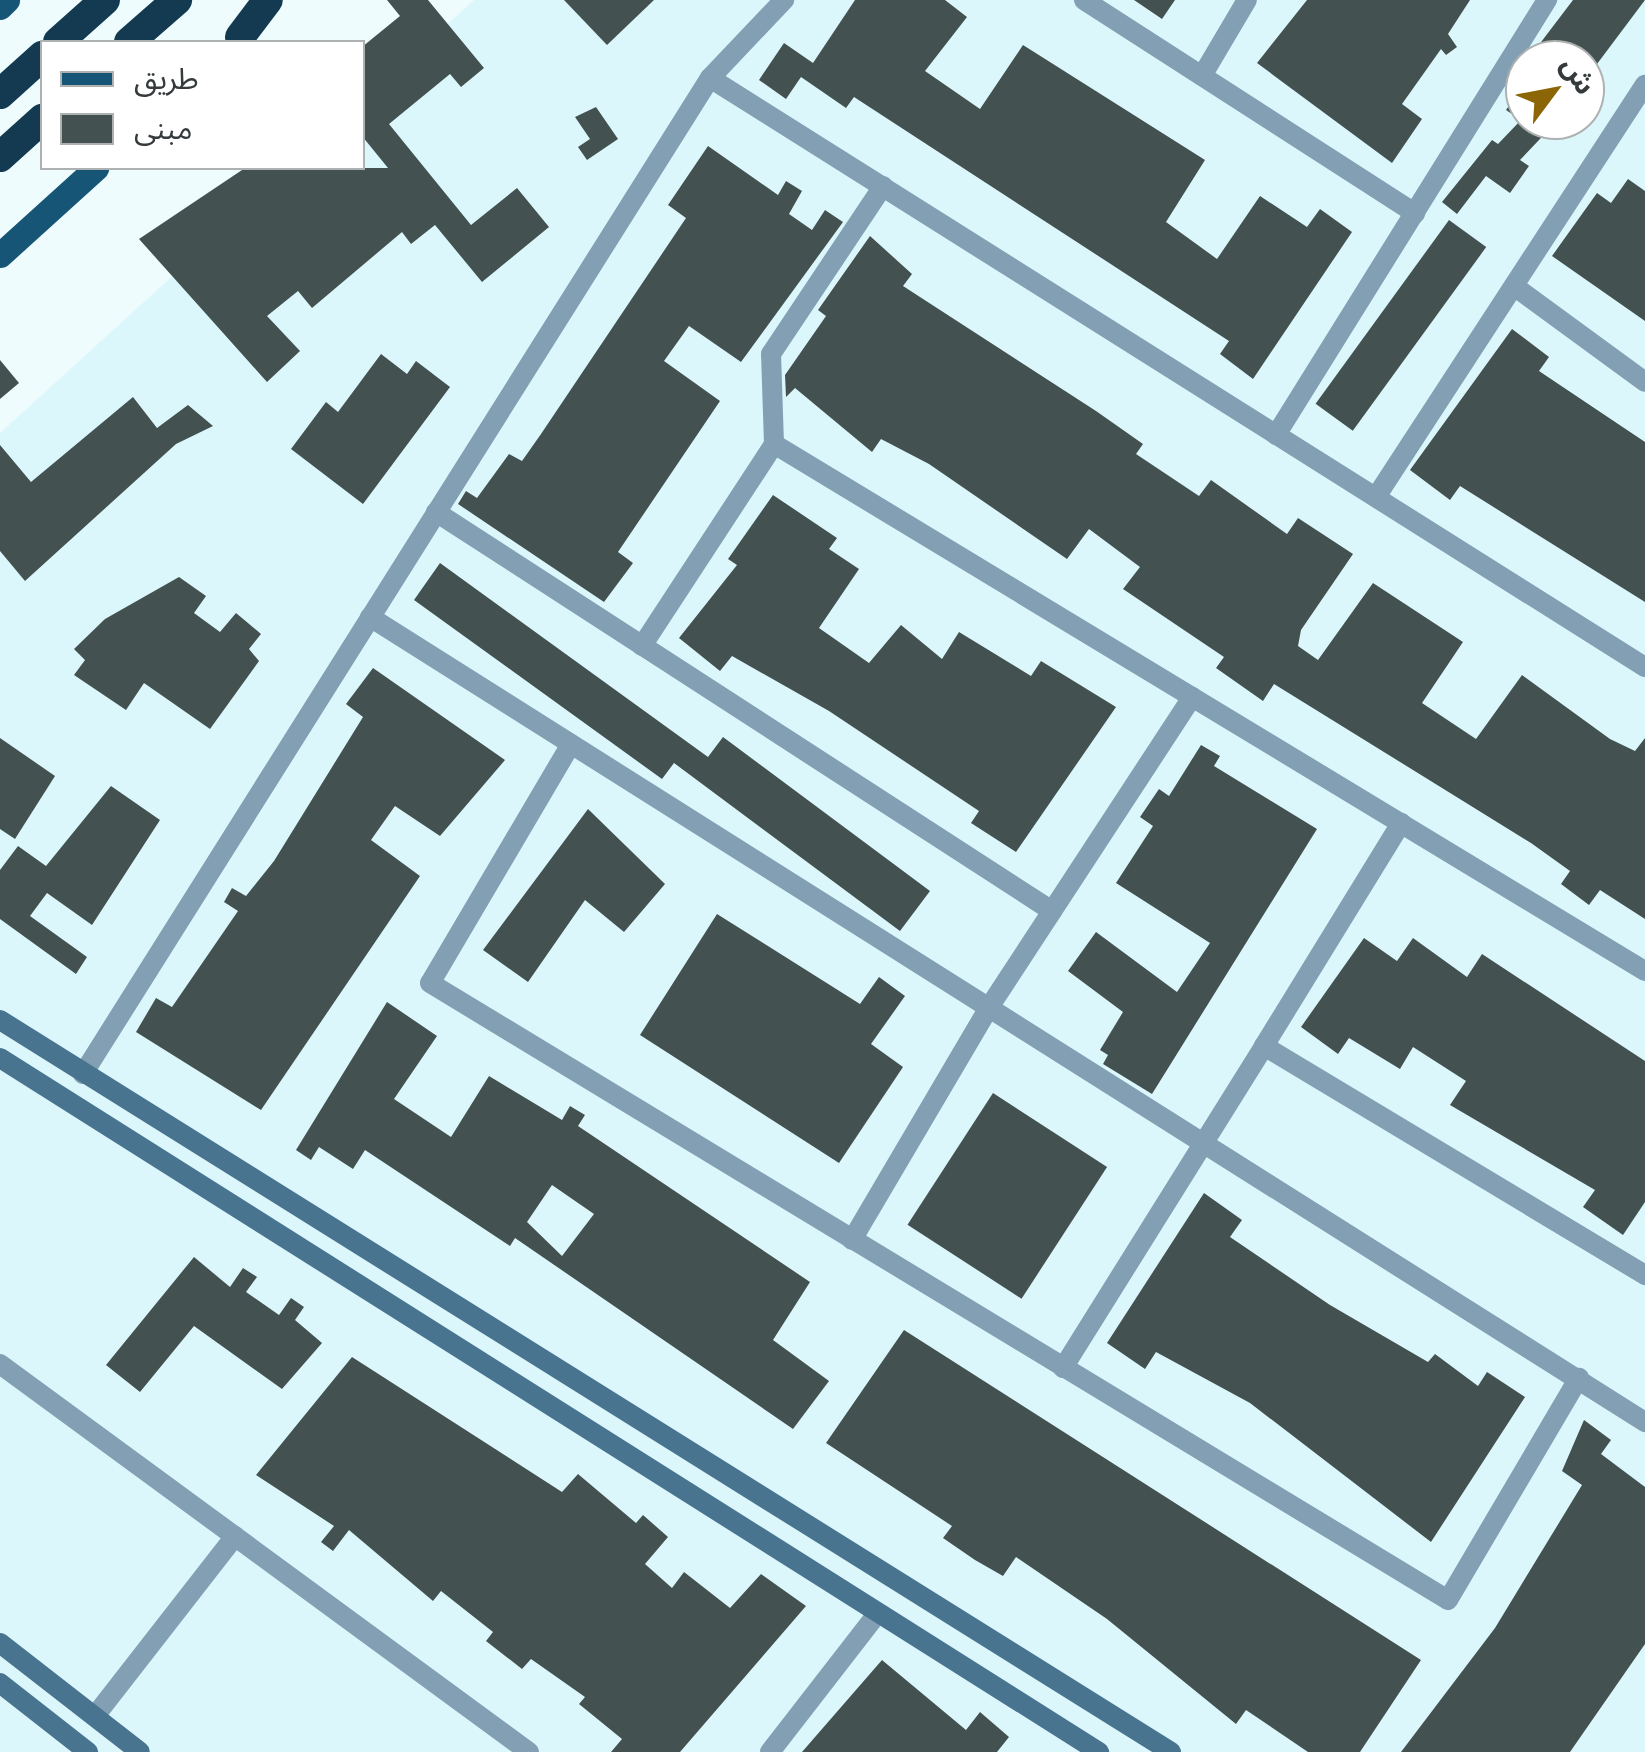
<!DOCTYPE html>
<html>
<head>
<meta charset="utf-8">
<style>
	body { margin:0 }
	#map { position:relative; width:1645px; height:1752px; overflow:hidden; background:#eefcfe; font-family:Ubuntu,"Noto Sans Arabic",sans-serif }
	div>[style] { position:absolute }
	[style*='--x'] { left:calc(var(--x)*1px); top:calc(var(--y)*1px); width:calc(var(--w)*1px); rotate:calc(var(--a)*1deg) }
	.built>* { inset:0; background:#dcf7fc }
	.building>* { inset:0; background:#435250; transform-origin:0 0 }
	.street>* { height:20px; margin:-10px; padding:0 10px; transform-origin:10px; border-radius:10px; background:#829fb3 }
	.secondary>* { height:20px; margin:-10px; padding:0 10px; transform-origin:10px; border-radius:10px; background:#487490 }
	.primary>* { height:25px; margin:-12.5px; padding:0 12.5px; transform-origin:12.5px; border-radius:12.5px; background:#175577 }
	.highway>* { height:30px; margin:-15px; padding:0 15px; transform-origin:15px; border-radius:15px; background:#133a50 }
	span { translate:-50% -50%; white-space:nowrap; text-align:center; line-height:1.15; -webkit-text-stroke:10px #fff; paint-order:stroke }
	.legend { position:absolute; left:40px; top:40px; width:325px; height:130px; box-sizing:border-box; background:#fff; border:2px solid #aeb1b1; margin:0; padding:12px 18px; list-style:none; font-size:30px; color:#353b3d }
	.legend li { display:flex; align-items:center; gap:20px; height:50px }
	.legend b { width:50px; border:2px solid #aeb1b1 }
	.north { position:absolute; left:1505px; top:40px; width:100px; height:100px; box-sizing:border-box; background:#fff; border:2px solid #aeb1b1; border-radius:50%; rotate:58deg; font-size:28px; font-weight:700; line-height:40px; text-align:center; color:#353b3d }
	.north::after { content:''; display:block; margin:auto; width:35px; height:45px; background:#8b6506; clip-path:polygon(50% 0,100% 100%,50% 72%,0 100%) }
</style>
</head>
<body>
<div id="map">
	<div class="built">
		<div style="clip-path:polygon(evenodd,474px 0,1645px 0,1645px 1752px,0 1752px,0 433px,291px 168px,362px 168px,363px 101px,474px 0,1525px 60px,1585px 60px,1585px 120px,1525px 120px,1525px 60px)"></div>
	</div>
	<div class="building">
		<div style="clip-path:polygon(387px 0,428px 0,484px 68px,461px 87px,450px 74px,389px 124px,471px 225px,517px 188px,549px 227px,482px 282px,435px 225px,411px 244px,402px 232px,312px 308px,298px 291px,267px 316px,300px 351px,267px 382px,139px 239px,245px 168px,388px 168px,362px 136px,362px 47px,400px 16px)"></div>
		<div style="clip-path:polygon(564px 0,654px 0,607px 45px)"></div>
		<div style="clip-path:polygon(855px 0,945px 0,967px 17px,925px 71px,980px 109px,1023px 45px,1205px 160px,1166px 222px,1217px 259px,1260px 196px,1307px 227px,1320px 209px,1352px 232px,1253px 379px,1220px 354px,1229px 341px,854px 97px,846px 108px,801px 77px,786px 99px,759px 80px,784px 43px,813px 63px)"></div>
		<div style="clip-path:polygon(1134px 0,1175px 0,1162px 19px)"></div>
		<div style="clip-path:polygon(1307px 0,1470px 0,1448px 34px,1457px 47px,1446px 55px,1441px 49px,1402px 104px,1422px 119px,1392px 163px,1257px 63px)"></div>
		<div style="clip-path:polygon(1573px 0,1645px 0,1585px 80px,1585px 60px,1548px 60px,1535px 50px)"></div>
		<div style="clip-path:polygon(1525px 83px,1525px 120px,1558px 120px,1520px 160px,1529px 166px,1510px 193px,1486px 176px,1457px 214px,1442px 202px,1492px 140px,1498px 144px,1521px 120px,1506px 110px)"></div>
		<div style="clip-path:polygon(596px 107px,618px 139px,587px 160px,578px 147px,590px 139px,575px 117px)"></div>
		<div style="clip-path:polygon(708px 146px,778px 195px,786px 181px,802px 191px,789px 214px,812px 230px,825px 210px,843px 222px,741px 362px,689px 326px,664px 361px,720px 401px,618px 552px,633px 563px,604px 602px,458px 504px,466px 491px,477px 498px,509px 454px,522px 461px,541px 434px,686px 218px,668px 205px)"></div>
		<div style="clip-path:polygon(1628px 179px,1645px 191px,1645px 321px,1552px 256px,1597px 193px,1611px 203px)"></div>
		<div style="left:1449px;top:220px;width:46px;height:227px;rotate:36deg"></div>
		<div style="clip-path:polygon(870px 236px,912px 274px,903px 286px,1096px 411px,1143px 444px,1136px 454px,1199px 496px,1211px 480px,1287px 534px,1298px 518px,1353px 554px,1301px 630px,1298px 646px,1318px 660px,1373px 583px,1463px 642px,1422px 703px,1476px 739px,1522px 675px,1610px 739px,1635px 751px,1645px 738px,1645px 919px,1600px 890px,1589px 905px,1561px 884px,1570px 871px,1531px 843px,1274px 684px,1263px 701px,1216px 668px,1224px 657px,1123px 589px,1140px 567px,1089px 529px,1067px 559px,929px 464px,881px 439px,872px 452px,795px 388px,786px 397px,785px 375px,826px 316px,818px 310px)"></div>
		<div style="clip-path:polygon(1512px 329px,1549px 357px,1539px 371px,1645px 442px,1645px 602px,1460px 486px,1450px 500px,1410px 470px)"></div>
		<div style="clip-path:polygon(381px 354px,407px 374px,416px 361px,450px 387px,363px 504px,291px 449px,326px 402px,338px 412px)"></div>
		<div style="clip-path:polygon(0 360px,19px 383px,0 399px)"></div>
		<div style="clip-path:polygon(133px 397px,157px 428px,188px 405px,213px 426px,176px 444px,25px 581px,0 551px,0 445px,31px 482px)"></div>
		<div style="clip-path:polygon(773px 495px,837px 538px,829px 549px,859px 569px,819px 628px,869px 663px,901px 625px,942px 659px,959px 632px,1031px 676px,1041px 661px,1116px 707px,1016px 852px,971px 823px,979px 811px,829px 711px,732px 656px,720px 671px,679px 638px,737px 565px,728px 559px)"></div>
		<div style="clip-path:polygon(440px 563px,708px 757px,723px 737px,930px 891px,900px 931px,674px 763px,662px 779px,414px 600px)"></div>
		<div style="clip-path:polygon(179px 577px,206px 596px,194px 613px,220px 632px,236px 613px,261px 634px,249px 649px,259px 661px,210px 729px,144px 683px,126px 710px,74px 675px,85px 660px,74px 649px,105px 619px)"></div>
		<div style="clip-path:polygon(373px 668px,505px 760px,440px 836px,395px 806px,371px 840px,420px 876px,261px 1110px,136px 1032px,156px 998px,172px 1007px,238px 911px,224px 902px,232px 888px,246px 896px,274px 861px,363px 717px,346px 704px)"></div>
		<div style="clip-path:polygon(0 738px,55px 776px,15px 839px,0 829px)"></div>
		<div style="clip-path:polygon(1201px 745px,1220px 756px,1214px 766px,1317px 829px,1152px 1094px,1103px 1064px,1108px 1055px,1100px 1050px,1123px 1012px,1068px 971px,1096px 932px,1177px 992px,1210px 943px,1116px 883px,1153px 826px,1140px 817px,1159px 789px,1169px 796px)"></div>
		<div style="clip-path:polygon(111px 786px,160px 820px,92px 925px,47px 893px,30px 916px,87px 957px,76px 974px,0 919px,0 870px,18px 846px,46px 866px)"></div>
		<div style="clip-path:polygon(588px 809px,665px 884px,624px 932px,585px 900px,528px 982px,483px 950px)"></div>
		<div style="clip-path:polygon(717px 914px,860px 1004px,879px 977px,905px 996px,871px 1044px,903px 1067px,839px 1163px,640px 1035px)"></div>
		<div style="clip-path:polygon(1364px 938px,1397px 961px,1413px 938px,1467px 977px,1482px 954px,1645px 1061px,1645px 1202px,1623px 1235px,1583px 1207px,1595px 1190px,1450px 1105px,1466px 1081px,1413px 1047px,1400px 1069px,1349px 1038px,1338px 1054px,1301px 1027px)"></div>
		<div style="clip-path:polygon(evenodd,387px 1002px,437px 1036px,394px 1099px,451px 1137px,489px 1076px,562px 1120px,570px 1106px,585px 1115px,578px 1126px,810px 1282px,773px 1340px,829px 1381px,793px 1429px,515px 1238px,510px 1246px,365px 1150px,353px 1169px,319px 1147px,311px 1160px,296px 1150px,387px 1002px,552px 1185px,594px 1214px,562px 1256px,527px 1222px,552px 1185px)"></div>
		<div style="left:993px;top:1093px;width:136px;height:157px;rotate:33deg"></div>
		<div style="clip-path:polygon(1204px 1193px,1242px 1220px,1230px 1237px,1330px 1305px,1428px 1362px,1435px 1354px,1478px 1386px,1487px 1372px,1525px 1397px,1431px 1542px,1250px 1403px,1156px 1352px,1145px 1369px,1107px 1343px)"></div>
		<div style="clip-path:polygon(194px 1257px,230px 1287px,243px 1268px,257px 1277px,246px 1292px,279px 1315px,291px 1298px,304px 1307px,295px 1320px,322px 1343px,282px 1389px,194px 1326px,140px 1392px,106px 1365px)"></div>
		<div style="clip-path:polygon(904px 1330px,1421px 1660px,1360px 1752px,1308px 1752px,1246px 1710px,1236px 1724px,1107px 1619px,1016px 1557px,1003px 1576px,975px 1560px,943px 1538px,952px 1526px,826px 1443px)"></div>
		<div style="clip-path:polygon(352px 1357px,562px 1492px,578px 1474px,636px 1523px,643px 1515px,668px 1537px,645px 1564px,672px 1588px,684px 1572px,730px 1608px,761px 1574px,806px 1606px,680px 1752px,611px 1752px,622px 1739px,579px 1704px,585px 1697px,531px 1659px,522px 1669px,486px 1641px,493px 1632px,441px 1591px,433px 1601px,349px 1530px,333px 1551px,321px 1542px,334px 1526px,256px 1475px)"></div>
		<div style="clip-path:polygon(1584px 1420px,1611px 1440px,1601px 1454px,1645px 1487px,1645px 1644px,1570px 1752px,1401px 1752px,1495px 1628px,1582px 1485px,1562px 1471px)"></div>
		<div style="clip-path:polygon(882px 1660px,966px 1730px,980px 1712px,1009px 1737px,997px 1752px,802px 1752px)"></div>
	</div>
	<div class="street">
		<div style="--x:1084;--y:0;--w:394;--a:32.8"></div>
		<div style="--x:1202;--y:76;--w:88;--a:-59.4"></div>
		<div style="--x:710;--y:78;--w:1105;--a:32.21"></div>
		<div style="--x:1514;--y:286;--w:162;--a:36.2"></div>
		<div style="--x:1276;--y:435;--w:513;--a:-58.08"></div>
		<div style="--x:774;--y:444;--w:90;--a:-91.9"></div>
		<div style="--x:771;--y:354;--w:202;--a:-56.3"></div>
		<div style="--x:1376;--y:497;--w:492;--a:-56.9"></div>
		<div style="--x:436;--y:512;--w:734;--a:32.93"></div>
		<div style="--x:370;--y:617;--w:1508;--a:32.27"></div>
		<div style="--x:642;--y:646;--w:241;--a:-56.8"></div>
		<div style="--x:774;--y:444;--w:1018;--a:31.18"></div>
		<div style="--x:571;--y:744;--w:277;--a:120.5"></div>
		<div style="--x:430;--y:983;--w:1190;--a:31.22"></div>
		<div style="--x:1448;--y:1600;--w:258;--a:-59.5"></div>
		<div style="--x:1264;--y:1046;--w:262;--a:-58.4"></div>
		<div style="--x:83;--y:1074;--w:1177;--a:-57.81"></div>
		<div style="--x:710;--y:78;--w:108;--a:-46.5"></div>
		<div style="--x:852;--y:1240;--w:268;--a:-59.5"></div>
		<div style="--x:988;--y:1009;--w:373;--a:-56.8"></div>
		<div style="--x:0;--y:1364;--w:656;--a:36.26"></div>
		<div style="--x:1063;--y:1368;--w:380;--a:-58"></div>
		<div style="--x:1264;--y:1046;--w:445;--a:31"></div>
		<div style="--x:95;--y:1716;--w:228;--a:-52.1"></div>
		<div style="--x:770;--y:1752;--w:175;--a:-52.2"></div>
	</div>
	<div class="secondary">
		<div style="--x:0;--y:1020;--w:1381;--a:32.01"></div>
		<div style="--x:0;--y:1058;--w:1300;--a:32.27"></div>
		<div style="--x:0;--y:1643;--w:177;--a:37.9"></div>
		<div style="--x:0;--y:1683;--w:112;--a:38.1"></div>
	</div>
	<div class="primary">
		<div style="--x:0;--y:7;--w:10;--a:-45"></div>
		<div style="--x:0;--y:255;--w:130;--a:-42.2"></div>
	</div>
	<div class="highway">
		<div style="--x:240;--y:37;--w:46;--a:-52.9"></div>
		<div style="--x:58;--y:42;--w:63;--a:-41.8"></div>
		<div style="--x:129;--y:42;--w:64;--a:-41.2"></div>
		<div style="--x:0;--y:94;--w:57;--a:-42.1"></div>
		<div style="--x:0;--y:157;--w:57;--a:-42.1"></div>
	</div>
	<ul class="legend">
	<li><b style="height:12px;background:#175577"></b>طريق</li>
	<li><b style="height:28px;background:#435250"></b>مبنى</li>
	</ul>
	<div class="north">ش</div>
</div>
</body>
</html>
